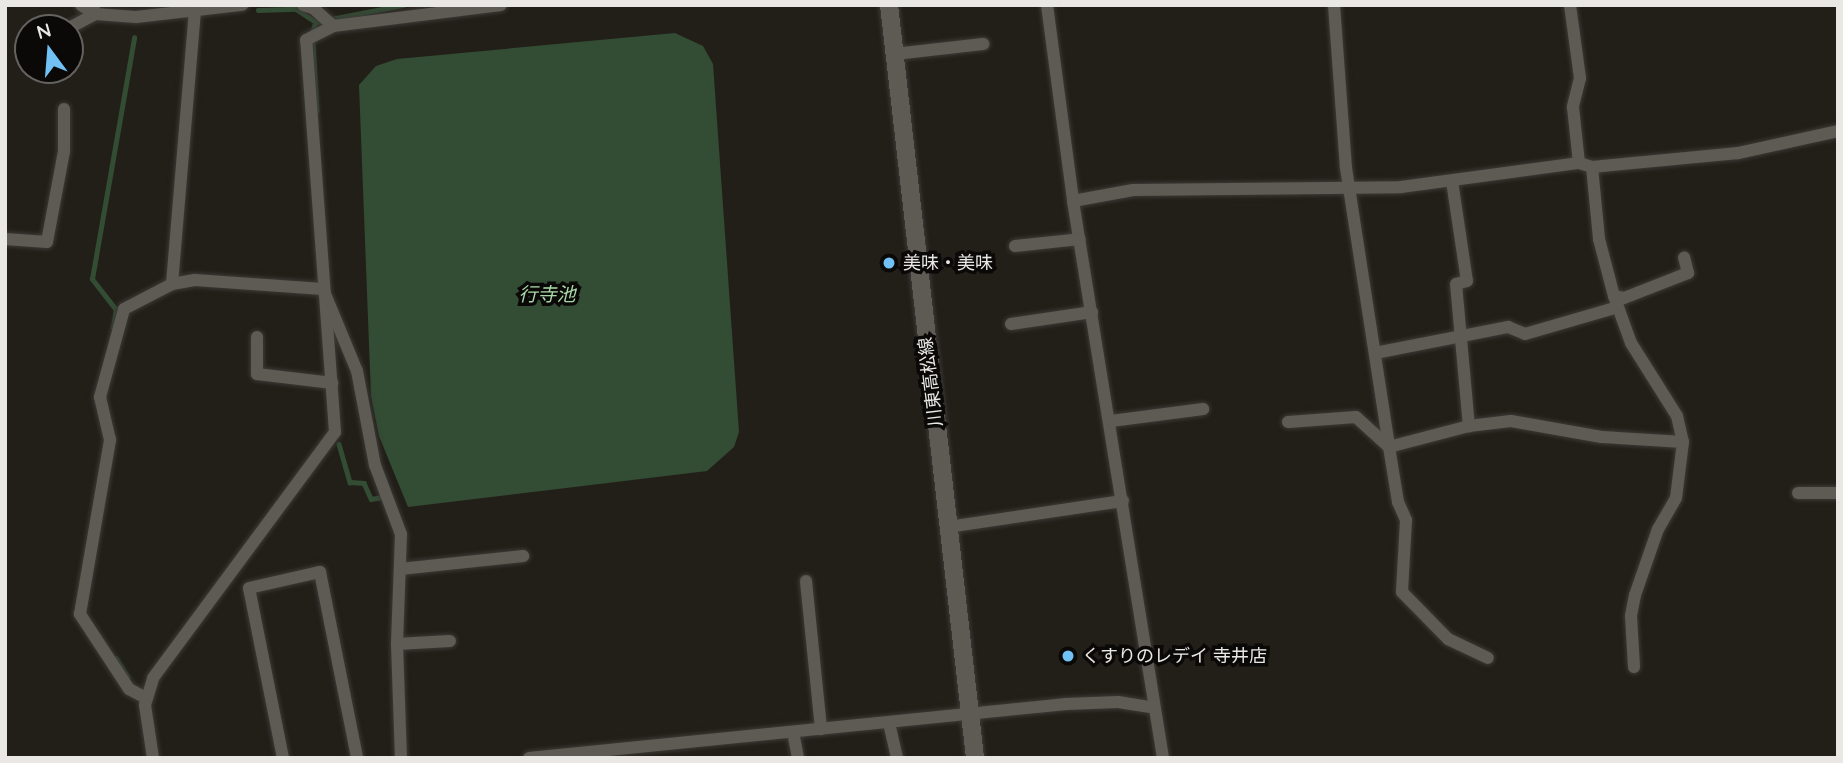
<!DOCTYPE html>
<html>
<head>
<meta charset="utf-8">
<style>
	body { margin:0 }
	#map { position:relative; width:1843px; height:763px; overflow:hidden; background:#221f19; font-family:Quicksand,"Noto Sans JP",sans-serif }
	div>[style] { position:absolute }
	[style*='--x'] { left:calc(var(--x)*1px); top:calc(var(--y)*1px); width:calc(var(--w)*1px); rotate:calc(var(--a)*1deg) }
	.water>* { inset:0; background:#334c34 }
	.stream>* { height:4.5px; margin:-2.25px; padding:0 2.25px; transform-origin:2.25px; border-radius:2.25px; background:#334c34 }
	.roads { filter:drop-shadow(0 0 2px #3c3a36) drop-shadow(0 0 2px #3c3a36) }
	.minor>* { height:12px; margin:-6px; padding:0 6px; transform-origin:6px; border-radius:6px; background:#5e5b54 }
	.secondary>* { height:18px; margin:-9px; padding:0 9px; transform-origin:9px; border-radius:9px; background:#5e5b54 }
	.dots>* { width:19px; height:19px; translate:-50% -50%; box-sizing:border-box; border:4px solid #0a0907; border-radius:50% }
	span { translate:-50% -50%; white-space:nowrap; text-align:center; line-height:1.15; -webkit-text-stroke:7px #0a0907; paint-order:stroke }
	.poi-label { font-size:18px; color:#eae8e4 }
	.left { translate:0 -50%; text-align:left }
	.street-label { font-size:18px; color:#eae8e4 }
	.water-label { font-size:19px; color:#a9d8a9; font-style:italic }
	.frame { position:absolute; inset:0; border:7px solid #eae8e4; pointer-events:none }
	.north { position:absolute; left:14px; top:14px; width:70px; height:70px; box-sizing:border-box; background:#0a0907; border:2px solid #64625f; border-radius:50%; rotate:344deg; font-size:19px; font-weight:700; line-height:28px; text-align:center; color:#eae8e4 }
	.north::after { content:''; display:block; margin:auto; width:24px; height:32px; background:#71c1f4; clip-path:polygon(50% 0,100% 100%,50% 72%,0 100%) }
</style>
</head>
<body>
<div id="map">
	<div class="water">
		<div style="clip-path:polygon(675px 33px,703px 46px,713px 64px,739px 432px,734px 447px,707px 471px,408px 507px,379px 436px,371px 396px,359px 85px,376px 66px,397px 59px)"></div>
	</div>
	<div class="stream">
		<div style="--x:258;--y:10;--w:38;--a:-2"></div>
		<div style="--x:296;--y:9;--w:24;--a:33"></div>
		<div style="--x:316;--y:22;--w:9;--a:108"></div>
		<div style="--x:316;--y:22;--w:89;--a:-11.1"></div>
		<div style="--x:313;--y:44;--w:67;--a:86.6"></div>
		<div style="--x:113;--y:328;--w:18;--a:-81"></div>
		<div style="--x:116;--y:310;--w:39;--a:-128"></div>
		<div style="--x:92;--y:279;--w:245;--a:-80.1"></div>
		<div style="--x:339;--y:444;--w:40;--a:74"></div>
		<div style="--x:350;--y:482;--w:14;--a:4"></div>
		<div style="--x:364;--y:483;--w:17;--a:66"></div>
		<div style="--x:371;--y:499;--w:11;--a:-10"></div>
		<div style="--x:116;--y:658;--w:22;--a:58"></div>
	</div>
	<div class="roads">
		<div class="minor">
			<div style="--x:81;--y:5;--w:17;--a:33"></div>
			<div style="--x:95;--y:14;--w:41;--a:4.2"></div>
			<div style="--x:136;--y:17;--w:107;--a:-6.5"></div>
			<div style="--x:303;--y:5;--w:10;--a:17"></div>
			<div style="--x:313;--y:8;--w:27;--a:42"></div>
			<div style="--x:333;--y:26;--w:169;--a:-7.1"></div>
			<div style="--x:1047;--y:5;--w:198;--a:82.4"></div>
			<div style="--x:1073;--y:201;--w:564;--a:80.82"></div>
			<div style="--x:1334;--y:5;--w:163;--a:85.8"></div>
			<div style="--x:1346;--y:168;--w:282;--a:81.2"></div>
			<div style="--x:1570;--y:5;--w:74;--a:82.2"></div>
			<div style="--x:1580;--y:78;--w:30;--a:104"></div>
			<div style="--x:1573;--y:107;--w:56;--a:83.9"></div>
			<div style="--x:69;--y:28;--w:30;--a:-28"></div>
			<div style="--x:95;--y:14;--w:5;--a:-101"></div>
			<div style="--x:894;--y:54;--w:90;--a:-6.4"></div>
			<div style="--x:1592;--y:167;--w:72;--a:84.4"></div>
			<div style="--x:1599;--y:239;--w:59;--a:75.3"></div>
			<div style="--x:1614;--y:296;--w:50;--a:70.1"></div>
			<div style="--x:1631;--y:343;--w:86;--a:57.8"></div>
			<div style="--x:1677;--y:416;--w:27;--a:77"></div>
			<div style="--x:1683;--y:442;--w:56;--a:97.1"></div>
			<div style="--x:1676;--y:498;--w:36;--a:120"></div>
			<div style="--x:1658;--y:529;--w:70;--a:109.2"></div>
			<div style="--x:1635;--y:595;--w:21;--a:101"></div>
			<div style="--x:1631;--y:616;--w:51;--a:86.6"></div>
			<div style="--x:1452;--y:181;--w:101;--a:81.5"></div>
			<div style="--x:1467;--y:281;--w:11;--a:165"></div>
			<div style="--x:1456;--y:284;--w:143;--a:84.8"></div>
			<div style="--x:1469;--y:426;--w:83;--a:165.3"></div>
			<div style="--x:1389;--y:447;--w:56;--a:80.7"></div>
			<div style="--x:1398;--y:502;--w:20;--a:66"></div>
			<div style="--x:1406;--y:520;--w:72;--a:93.2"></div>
			<div style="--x:1402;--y:592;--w:66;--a:45.6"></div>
			<div style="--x:1448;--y:639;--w:44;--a:25.4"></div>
			<div style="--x:1073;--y:201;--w:61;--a:-10.4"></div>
			<div style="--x:1133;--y:190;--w:268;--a:-0.6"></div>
			<div style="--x:1401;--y:187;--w:180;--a:-7.7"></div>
			<div style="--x:1579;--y:163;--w:14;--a:17"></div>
			<div style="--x:1592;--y:167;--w:147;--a:-5.5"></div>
			<div style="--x:1738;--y:153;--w:102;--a:-12.4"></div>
			<div style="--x:5;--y:239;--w:42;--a:4.1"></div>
			<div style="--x:47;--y:242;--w:93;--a:-79.4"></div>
			<div style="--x:64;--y:151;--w:42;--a:-90"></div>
			<div style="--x:1015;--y:246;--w:65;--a:-6.1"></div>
			<div style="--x:172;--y:284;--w:274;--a:-85.2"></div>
			<div style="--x:1614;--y:296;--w:10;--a:11"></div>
			<div style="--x:1624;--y:298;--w:69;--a:-21.3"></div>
			<div style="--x:1688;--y:273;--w:16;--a:-104"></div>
			<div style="--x:1011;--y:324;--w:82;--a:-8.4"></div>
			<div style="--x:257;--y:337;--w:37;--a:90"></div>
			<div style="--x:257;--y:374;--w:76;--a:6.8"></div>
			<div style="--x:1375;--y:353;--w:136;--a:-11.1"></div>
			<div style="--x:1508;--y:327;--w:18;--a:22"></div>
			<div style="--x:1525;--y:334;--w:97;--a:-16.2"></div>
			<div style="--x:1111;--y:421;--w:93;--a:-7.4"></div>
			<div style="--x:1288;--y:422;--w:68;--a:-4.2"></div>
			<div style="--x:1356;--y:417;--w:45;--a:42.3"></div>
			<div style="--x:1469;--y:426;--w:42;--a:-6.8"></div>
			<div style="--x:1511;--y:421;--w:92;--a:10"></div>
			<div style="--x:1602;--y:437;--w:81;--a:3.5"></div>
			<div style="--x:1798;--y:493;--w:40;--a:0"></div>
			<div style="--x:948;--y:527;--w:177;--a:-8.5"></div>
			<div style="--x:400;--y:569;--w:124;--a:-6"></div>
			<div style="--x:806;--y:581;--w:149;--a:84.2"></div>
			<div style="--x:397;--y:644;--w:53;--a:-3.2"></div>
			<div style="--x:146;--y:698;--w:19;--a:-152"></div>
			<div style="--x:129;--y:689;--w:90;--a:-123.2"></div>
			<div style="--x:80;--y:614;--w:177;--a:-80.2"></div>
			<div style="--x:110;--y:440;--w:44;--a:-103.1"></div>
			<div style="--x:100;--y:397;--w:91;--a:-74.7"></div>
			<div style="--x:124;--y:309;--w:54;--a:-27.5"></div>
			<div style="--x:172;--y:284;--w:23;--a:-10"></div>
			<div style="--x:195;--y:280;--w:128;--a:4"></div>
			<div style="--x:323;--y:289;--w:89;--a:67.5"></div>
			<div style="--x:357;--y:371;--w:96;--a:79.2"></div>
			<div style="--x:375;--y:465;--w:74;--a:69.4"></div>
			<div style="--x:401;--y:534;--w:110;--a:92.1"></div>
			<div style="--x:397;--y:644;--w:114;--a:88"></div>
			<div style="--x:889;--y:723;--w:36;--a:77"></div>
			<div style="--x:793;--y:732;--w:26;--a:79"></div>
			<div style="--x:153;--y:758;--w:54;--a:-98.6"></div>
			<div style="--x:145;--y:705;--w:28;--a:-73"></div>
			<div style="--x:153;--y:678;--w:306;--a:-53.5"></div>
			<div style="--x:335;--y:432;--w:393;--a:-94.2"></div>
			<div style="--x:306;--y:40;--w:30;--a:-27"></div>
			<div style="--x:283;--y:758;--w:173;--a:-101.3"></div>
			<div style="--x:249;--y:588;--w:73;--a:-12.7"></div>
			<div style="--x:320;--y:572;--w:190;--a:78.7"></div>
			<div style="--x:529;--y:758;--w:540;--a:-5.74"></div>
			<div style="--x:1066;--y:704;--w:52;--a:-2.2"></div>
			<div style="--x:1118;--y:702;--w:36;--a:9"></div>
		</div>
		<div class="secondary">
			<div style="--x:889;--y:5;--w:758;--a:83.48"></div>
		</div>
	</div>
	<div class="dots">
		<div style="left:889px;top:263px;background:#71c1f4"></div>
		<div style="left:1068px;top:656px;background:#71c1f4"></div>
	</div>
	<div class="poi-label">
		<span class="left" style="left:903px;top:263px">美味・美味</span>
		<span class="left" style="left:1082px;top:656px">くすりのレデイ 寺井店</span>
	</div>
	<div class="street-label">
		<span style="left:931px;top:382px;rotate:-97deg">川東高松線</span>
	</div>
	<div class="water-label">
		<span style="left:547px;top:295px">行寺池</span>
	</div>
	<div class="frame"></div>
	<div class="north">N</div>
</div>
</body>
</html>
